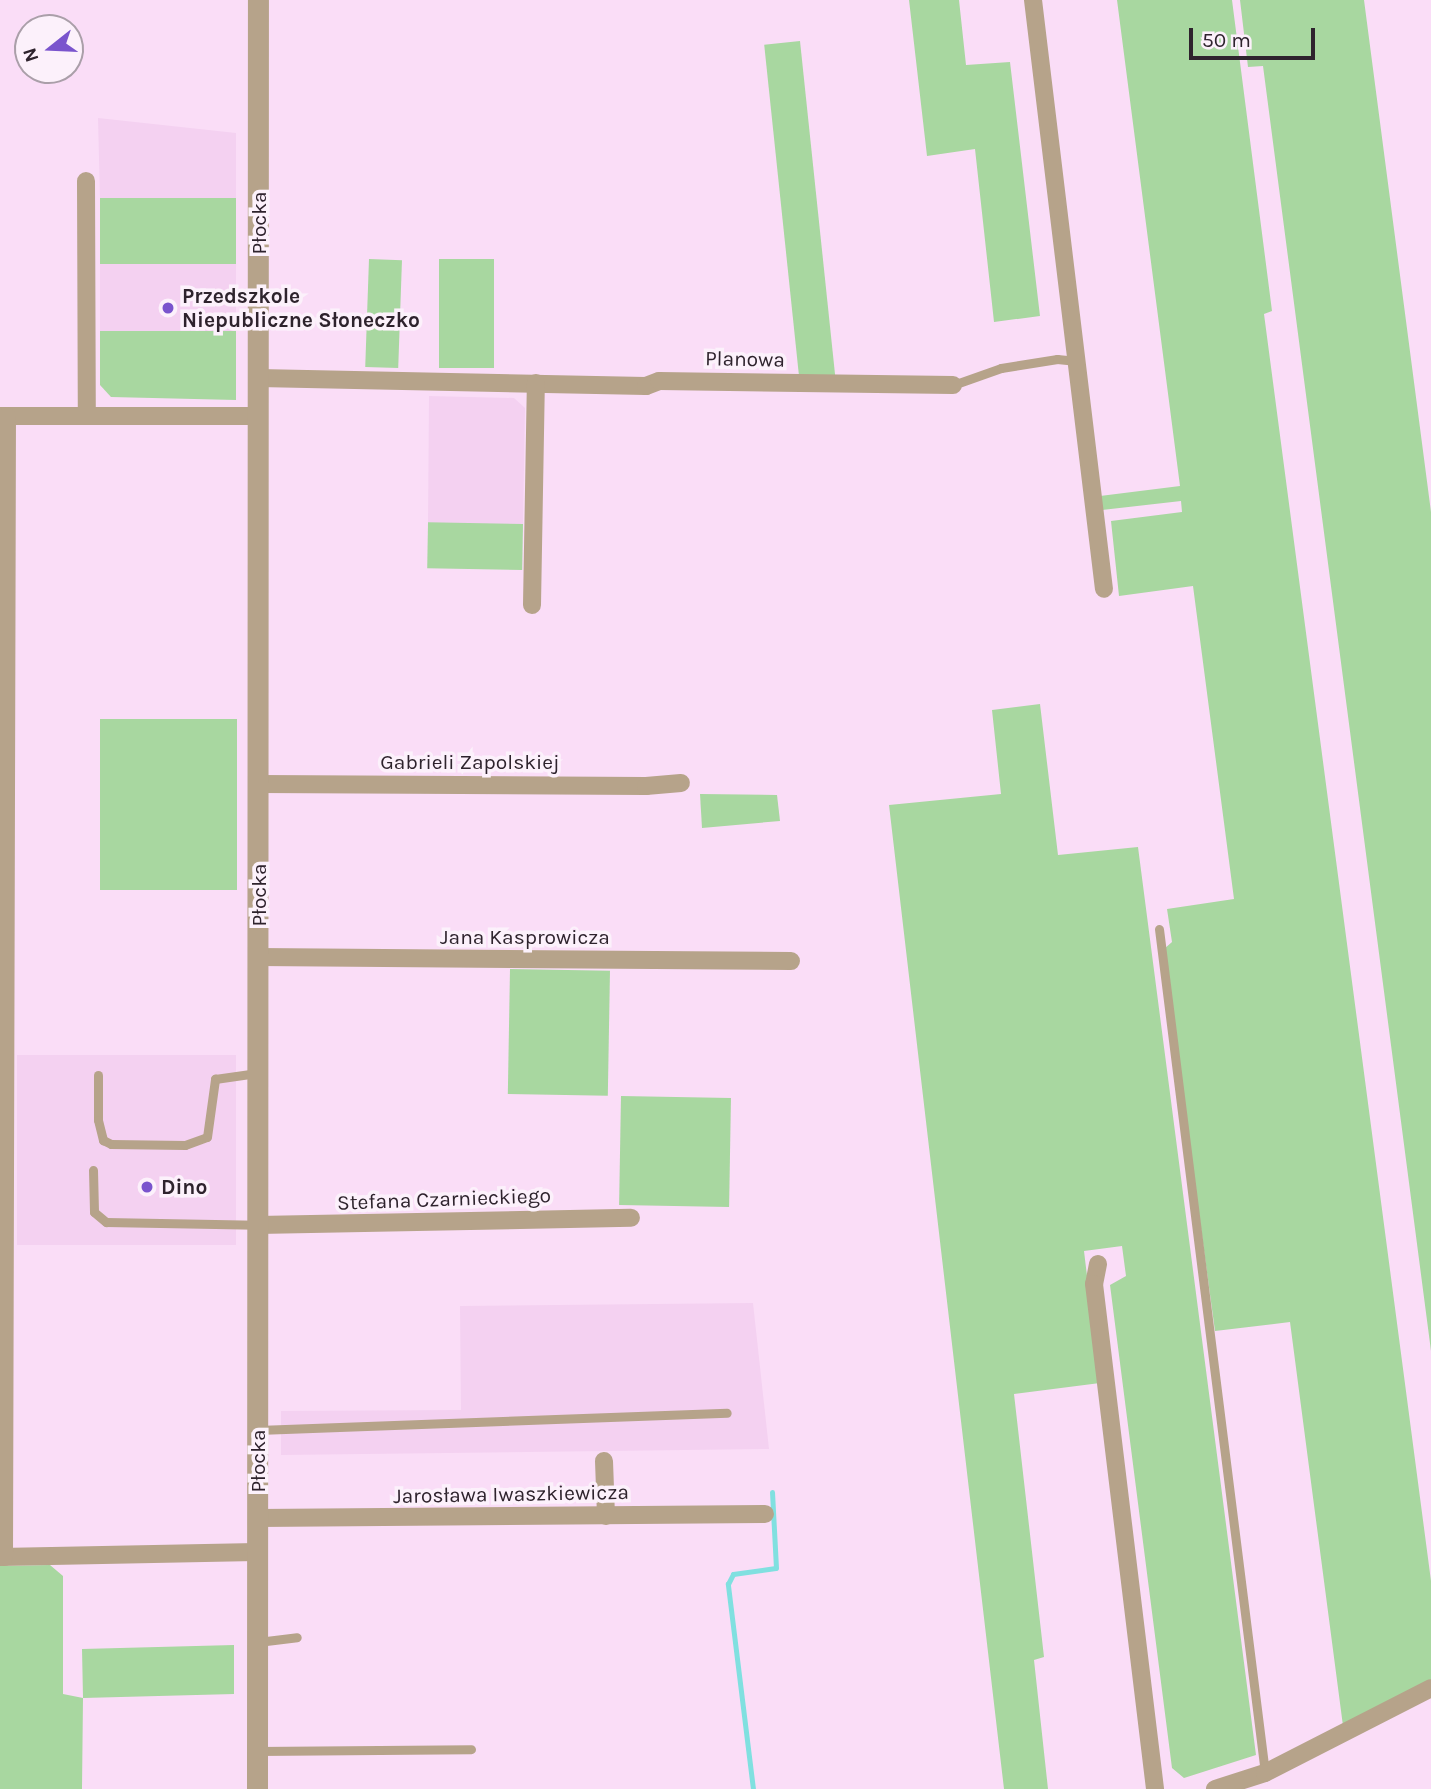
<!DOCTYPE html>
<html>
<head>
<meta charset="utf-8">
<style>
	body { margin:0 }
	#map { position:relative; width:1431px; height:1789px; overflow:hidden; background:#faddf7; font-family:Karla,sans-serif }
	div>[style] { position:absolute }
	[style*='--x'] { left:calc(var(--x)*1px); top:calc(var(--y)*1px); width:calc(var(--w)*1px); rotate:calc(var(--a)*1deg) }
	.built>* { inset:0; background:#f4d1f1; transform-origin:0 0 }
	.green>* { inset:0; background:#a8d7a0; transform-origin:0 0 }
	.stream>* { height:5px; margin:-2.5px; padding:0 2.5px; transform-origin:2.5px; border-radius:2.5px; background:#80e0e0 }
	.service>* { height:9px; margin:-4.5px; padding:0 4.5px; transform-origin:4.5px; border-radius:4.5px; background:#b6a38a }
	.minor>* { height:18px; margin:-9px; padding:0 9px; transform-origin:9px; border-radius:9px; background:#b6a38a }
	.tertiary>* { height:21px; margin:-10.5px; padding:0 10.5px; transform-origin:10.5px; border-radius:10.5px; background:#b6a38a }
	.dots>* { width:19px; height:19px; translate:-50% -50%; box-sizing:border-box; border:4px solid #fcf1fb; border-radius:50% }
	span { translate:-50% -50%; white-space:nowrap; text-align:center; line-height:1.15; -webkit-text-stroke:7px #fcf1fb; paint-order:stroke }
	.street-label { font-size:21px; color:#2e232d }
	.poi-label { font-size:21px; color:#2e232d; font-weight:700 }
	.left { translate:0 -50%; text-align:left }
	.north { position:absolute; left:14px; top:14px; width:70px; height:70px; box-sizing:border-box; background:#fcf1fb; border:2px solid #aa9fa9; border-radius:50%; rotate:252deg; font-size:19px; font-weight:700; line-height:28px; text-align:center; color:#2e232d }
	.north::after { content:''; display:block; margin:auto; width:24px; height:32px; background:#7a54cd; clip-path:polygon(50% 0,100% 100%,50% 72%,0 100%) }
	.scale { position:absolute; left:1189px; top:28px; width:126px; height:32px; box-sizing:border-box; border:4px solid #2e232d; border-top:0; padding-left:9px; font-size:21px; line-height:24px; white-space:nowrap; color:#2e232d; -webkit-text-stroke:5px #fcf1fb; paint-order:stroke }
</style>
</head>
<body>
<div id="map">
	<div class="built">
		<div style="clip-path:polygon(98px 118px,236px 133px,236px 199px,100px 198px)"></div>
		<div style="left:100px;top:264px;width:136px;height:67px"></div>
		<div style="clip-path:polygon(429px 396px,514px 398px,525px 408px,523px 524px,428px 525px)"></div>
		<div style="left:236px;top:1055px;width:190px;height:219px;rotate:90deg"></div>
		<div style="clip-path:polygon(753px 1303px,769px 1449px,281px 1455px,281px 1411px,461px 1410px,460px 1306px)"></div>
	</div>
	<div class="green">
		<div style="clip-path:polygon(909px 0,959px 0,966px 65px,1010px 62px,1040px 316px,994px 322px,975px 149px,927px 156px)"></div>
		<div style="clip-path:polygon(1117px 0,1232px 0,1272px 311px,1264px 314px,1431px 1581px,1431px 1684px,1343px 1726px,1290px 1322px,1215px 1331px,1181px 1082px,1164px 949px,1172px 942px,1167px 909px,1234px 899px,1193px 586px,1119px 596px,1111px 521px,1182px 512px,1181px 501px,1102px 510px,1100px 496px,1180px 486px)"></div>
		<div style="clip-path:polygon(1240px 0,1364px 0,1431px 512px,1431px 1351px,1263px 66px,1248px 67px)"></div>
		<div style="left:800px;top:41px;width:339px;height:36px;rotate:84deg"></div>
		<div style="left:100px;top:198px;width:136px;height:66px"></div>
		<div style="left:369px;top:259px;width:33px;height:108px;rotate:2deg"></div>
		<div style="left:439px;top:259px;width:55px;height:109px"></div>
		<div style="clip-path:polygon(100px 331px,236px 331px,236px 400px,111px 397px,100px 385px)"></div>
		<div style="left:523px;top:524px;width:46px;height:95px;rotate:91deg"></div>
		<div style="clip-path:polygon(1040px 704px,1058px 855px,1138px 847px,1256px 1755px,1184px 1778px,1172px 1768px,1110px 1285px,1126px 1276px,1122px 1246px,1084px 1251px,1100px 1383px,1014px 1394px,1044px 1657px,1034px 1660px,1048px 1789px,1004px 1789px,889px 805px,1001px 794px,992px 710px)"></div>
		<div style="left:100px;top:719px;width:137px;height:171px"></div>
		<div style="clip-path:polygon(700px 794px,777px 795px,780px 821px,702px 828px)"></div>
		<div style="left:510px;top:969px;width:100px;height:125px;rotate:1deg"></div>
		<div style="left:621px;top:1096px;width:110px;height:109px;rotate:1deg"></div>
		<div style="clip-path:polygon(50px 1565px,63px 1576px,63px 1694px,83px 1698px,82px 1649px,234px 1645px,234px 1694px,83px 1698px,82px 1789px,0 1789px,0 1566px)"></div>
	</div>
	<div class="stream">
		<div style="--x:753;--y:1789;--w:207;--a:-97"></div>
		<div style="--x:728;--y:1584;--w:11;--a:-63"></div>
		<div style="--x:733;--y:1574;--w:43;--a:-7.9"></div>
		<div style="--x:776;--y:1568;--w:76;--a:-93"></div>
	</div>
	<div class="service">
		<div style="--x:953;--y:385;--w:51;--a:-19.5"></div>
		<div style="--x:1001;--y:368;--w:57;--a:-9.1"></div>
		<div style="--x:1057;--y:359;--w:20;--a:6"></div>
		<div style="--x:1159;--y:929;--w:851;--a:82.84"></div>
		<div style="--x:98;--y:1075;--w:45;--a:90"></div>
		<div style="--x:98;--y:1120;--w:21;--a:76"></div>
		<div style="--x:103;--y:1140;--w:9;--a:27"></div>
		<div style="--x:111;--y:1144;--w:74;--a:0.8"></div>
		<div style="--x:185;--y:1145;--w:23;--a:-20"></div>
		<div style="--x:207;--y:1137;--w:59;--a:-82.1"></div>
		<div style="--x:215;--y:1079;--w:41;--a:-8.3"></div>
		<div style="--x:93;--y:1170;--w:42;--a:88.6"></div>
		<div style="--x:94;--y:1212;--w:16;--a:40"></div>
		<div style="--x:106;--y:1222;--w:150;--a:1.1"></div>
		<div style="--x:258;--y:1430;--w:469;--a:-2.1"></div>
		<div style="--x:258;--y:1642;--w:39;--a:-7"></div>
		<div style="--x:257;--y:1751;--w:214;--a:-0.5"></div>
	</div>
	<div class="minor">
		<div style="--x:1033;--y:0;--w:593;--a:83.13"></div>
		<div style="--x:86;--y:181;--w:235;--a:89.8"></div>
		<div style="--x:259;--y:378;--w:387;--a:1.2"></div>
		<div style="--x:646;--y:386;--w:14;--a:-21"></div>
		<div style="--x:659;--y:381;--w:294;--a:0.8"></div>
		<div style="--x:0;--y:416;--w:259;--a:0"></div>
		<div style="--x:532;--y:605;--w:222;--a:-89"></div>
		<div style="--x:259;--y:784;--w:387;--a:0.3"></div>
		<div style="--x:646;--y:786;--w:35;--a:-5"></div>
		<div style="--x:258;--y:957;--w:533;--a:0.43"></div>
		<div style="--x:258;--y:1225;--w:373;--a:-1.1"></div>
		<div style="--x:1098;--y:1264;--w:20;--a:101"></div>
		<div style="--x:1094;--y:1284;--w:509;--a:83.11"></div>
		<div style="--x:604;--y:1461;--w:55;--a:87.9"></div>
		<div style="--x:258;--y:1518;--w:507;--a:-0.45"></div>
		<div style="--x:0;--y:1557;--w:258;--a:-1.1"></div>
		<div style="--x:4;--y:1557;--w:1141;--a:-89.85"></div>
		<div style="--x:1215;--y:1789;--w:52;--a:-17.7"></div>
		<div style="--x:1265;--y:1773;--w:186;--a:-27.1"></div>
	</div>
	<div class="tertiary">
		<div style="--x:257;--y:1789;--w:1789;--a:-89.97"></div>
	</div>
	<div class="dots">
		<div style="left:168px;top:308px;background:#7a54cd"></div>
		<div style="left:147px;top:1187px;background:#7a54cd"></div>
	</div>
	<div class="street-label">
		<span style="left:259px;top:223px;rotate:-90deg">Płocka</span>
		<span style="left:745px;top:359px;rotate:1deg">Planowa</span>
		<span style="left:470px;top:762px">Gabrieli Zapolskiej</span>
		<span style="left:259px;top:895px;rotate:-90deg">Płocka</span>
		<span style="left:525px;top:937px">Jana Kasprowicza</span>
		<span style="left:444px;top:1199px;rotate:-2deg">Stefana Czarnieckiego</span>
		<span style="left:258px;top:1461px;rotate:-90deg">Płocka</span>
		<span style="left:511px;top:1494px;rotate:-1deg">Jarosława Iwaszkiewicza</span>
	</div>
	<div class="poi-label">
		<span class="left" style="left:182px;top:308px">Przedszkole<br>Niepubliczne Słoneczko</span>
		<span class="left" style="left:161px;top:1187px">Dino</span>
	</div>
	<div class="north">N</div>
	<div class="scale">50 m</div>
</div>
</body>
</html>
